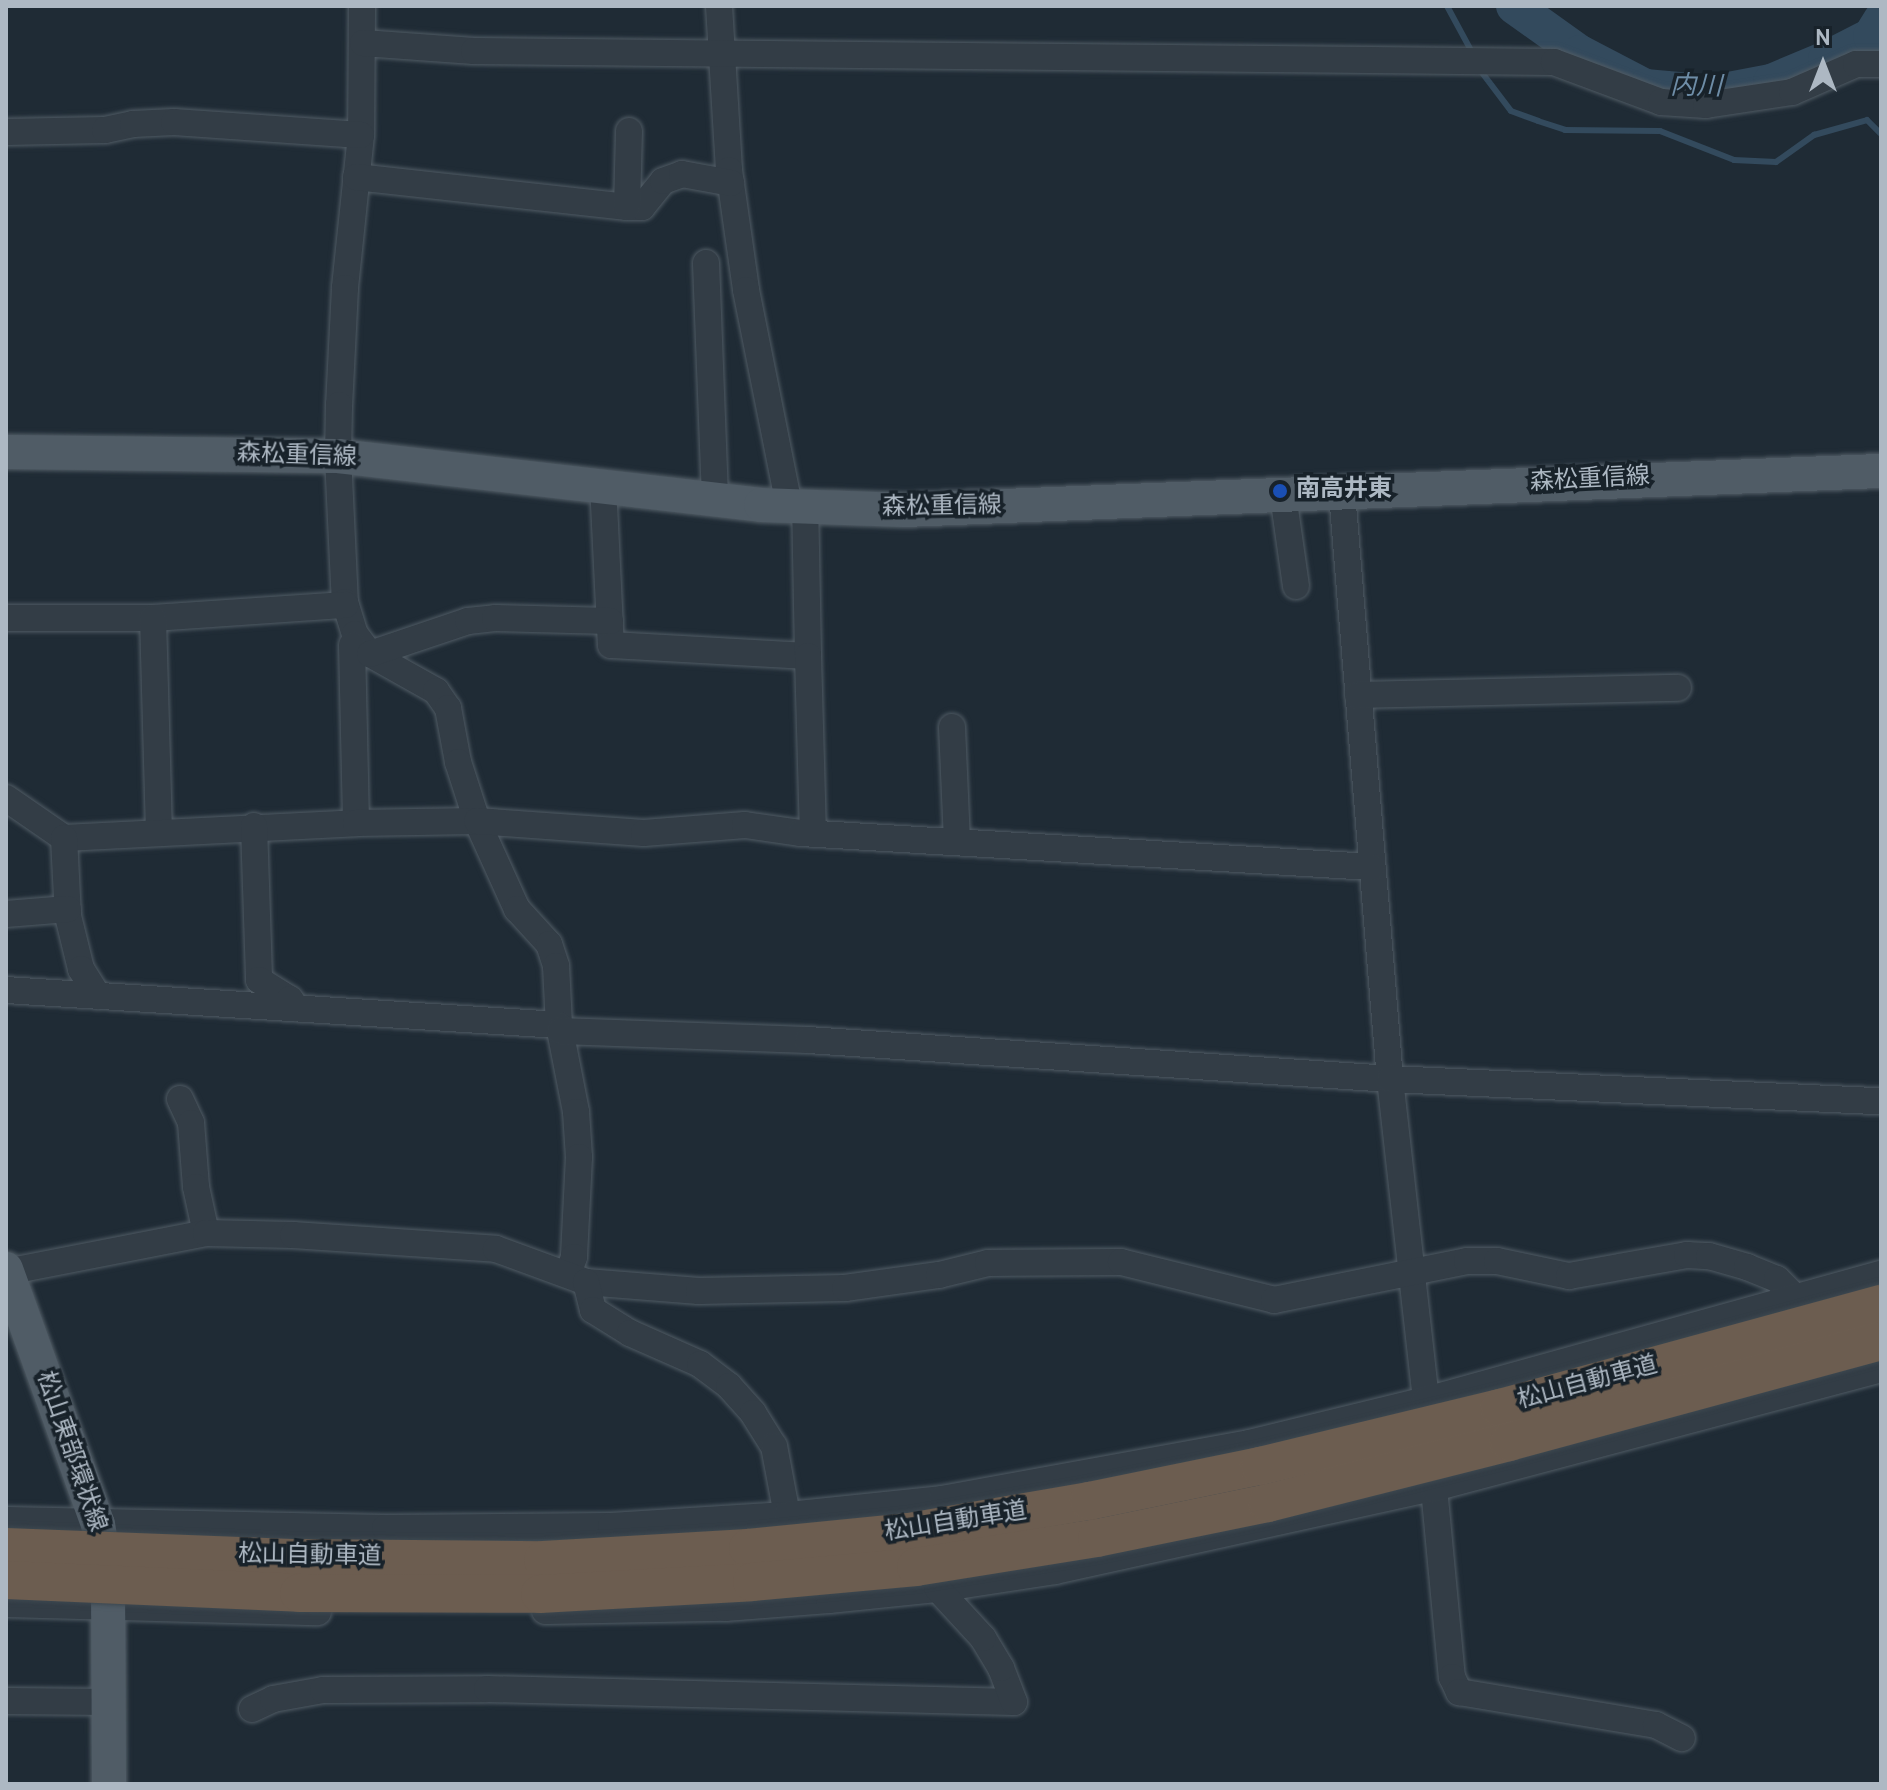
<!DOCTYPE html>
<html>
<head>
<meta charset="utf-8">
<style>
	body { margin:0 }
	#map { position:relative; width:1887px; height:1790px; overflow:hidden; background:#1f2b35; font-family:Overpass,"Noto Sans JP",sans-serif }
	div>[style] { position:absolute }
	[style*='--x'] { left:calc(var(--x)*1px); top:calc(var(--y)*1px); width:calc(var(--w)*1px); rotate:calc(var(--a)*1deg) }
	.stream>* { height:6px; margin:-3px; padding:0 3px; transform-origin:3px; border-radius:3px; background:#334a5d }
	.river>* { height:36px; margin:-18px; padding:0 18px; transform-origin:18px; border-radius:18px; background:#334a5d }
	.roads { filter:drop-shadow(0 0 2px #505b64) drop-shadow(0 0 2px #505b64) }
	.minor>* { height:26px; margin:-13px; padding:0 13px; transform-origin:13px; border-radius:13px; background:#333d46 }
	.major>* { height:34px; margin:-17px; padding:0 17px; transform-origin:17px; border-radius:17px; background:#505c66 }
	.bridges { filter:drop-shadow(0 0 2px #3d4850) drop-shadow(0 0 2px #3d4850) }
	.highway-bridge>* { height:38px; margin:-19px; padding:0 19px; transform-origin:19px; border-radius:19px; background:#6c5d50 }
	.dots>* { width:22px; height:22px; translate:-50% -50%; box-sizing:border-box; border:4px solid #18222a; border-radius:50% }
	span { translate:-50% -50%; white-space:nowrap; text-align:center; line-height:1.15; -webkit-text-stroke:7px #18222a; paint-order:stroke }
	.street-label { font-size:24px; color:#adb8c3 }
	.poi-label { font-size:24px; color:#adb8c3; font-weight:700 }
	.left { translate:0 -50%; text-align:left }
	.water-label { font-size:26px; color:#6e8da7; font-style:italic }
	.frame { position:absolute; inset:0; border:8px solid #adb8c3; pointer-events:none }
	.north { position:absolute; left:1783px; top:24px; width:80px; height:80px; -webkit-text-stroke:6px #18222a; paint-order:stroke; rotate:0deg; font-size:22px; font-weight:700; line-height:32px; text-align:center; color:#adb8c3 }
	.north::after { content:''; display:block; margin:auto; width:28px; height:36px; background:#adb8c3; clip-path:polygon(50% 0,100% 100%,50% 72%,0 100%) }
</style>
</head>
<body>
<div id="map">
	<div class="stream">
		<div style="--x:1447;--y:6;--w:55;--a:61.6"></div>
		<div style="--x:1480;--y:70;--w:51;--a:52.9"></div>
		<div style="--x:1511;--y:111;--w:29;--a:20"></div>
		<div style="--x:1538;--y:121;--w:28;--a:18"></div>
		<div style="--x:1565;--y:130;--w:95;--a:0.6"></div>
		<div style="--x:1660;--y:131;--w:79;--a:21.4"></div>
		<div style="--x:1734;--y:160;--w:42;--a:2.7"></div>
		<div style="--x:1776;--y:162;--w:47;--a:-35.4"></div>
		<div style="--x:1814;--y:135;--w:55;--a:-15.8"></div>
		<div style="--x:1867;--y:120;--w:20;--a:45"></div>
	</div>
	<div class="river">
		<div style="--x:1514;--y:6;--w:81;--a:35.5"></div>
		<div style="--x:1580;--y:53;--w:73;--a:27.6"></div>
		<div style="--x:1645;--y:87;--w:68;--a:5"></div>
		<div style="--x:1713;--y:93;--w:59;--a:-10.7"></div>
		<div style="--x:1771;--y:82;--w:60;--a:-22.7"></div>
		<div style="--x:1826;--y:59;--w:51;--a:-27.1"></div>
		<div style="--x:1871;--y:36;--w:19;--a:-58"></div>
	</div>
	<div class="roads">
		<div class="minor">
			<div style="--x:362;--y:6;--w:129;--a:90.4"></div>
			<div style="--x:361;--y:135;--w:154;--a:96"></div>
			<div style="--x:345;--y:288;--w:117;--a:92.9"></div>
			<div style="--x:339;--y:405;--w:51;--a:91.1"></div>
			<div style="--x:338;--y:456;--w:146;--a:87.3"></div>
			<div style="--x:345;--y:602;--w:34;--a:73"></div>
			<div style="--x:355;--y:634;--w:25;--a:53"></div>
			<div style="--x:370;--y:654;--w:76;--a:29.3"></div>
			<div style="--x:436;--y:691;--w:21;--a:55"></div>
			<div style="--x:448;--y:708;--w:55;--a:79.5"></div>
			<div style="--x:458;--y:762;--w:62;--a:72.1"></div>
			<div style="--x:477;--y:821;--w:97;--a:65.6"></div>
			<div style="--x:517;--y:909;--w:47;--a:47.6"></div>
			<div style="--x:549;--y:944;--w:23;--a:72"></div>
			<div style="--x:556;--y:966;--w:59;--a:87.1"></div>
			<div style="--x:559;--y:1025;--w:89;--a:78.9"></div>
			<div style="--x:576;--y:1112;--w:45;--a:86.2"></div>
			<div style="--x:579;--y:1157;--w:100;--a:92.9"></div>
			<div style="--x:574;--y:1257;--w:18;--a:109"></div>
			<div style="--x:719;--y:6;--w:164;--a:86.5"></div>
			<div style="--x:729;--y:170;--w:121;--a:81.9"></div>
			<div style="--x:746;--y:290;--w:220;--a:78.7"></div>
			<div style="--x:363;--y:43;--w:111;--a:4.1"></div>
			<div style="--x:474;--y:51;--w:1080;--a:0.58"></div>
			<div style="--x:1554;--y:62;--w:114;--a:20.5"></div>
			<div style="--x:1661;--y:102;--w:45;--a:3.8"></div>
			<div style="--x:1706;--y:105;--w:87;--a:-8.6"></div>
			<div style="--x:1792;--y:92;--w:70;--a:-23.6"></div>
			<div style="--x:1856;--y:64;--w:25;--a:0"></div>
			<div style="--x:6;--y:132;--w:99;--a:-1.2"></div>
			<div style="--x:105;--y:130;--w:29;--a:-12"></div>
			<div style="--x:133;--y:124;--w:41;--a:-2.8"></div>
			<div style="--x:174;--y:122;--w:187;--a:4"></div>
			<div style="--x:356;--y:177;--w:273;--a:6.3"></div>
			<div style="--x:627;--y:207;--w:15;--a:0"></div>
			<div style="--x:642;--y:207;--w:33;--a:-51"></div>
			<div style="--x:663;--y:181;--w:20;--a:-20"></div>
			<div style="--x:682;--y:174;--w:50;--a:10.4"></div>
			<div style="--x:627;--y:207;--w:76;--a:-88.5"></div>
			<div style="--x:706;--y:263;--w:236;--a:87.8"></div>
			<div style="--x:603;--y:484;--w:161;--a:87.2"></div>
			<div style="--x:611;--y:645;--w:197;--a:3.2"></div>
			<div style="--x:808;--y:656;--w:150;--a:-91.1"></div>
			<div style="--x:1342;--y:493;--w:588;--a:85.32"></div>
			<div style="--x:1390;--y:1079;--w:323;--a:83.6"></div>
			<div style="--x:1283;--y:495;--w:92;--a:81.9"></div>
			<div style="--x:6;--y:618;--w:147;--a:0"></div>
			<div style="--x:153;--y:618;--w:193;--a:-3.9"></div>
			<div style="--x:153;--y:618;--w:214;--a:88.4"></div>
			<div style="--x:352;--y:645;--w:178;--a:88.7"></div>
			<div style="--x:370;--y:654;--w:103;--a:-18.6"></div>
			<div style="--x:468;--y:621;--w:27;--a:-6"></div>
			<div style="--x:495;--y:618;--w:115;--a:1.5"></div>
			<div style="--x:808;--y:656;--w:177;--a:88.4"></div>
			<div style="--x:1358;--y:695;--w:320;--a:-1.3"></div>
			<div style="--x:952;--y:727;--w:115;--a:87.5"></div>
			<div style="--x:6;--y:798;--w:70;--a:34.6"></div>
			<div style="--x:64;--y:838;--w:292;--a:-2.9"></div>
			<div style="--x:356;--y:823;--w:121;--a:-0.9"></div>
			<div style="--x:477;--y:821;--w:167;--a:4.1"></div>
			<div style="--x:644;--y:833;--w:101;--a:-4.5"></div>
			<div style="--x:745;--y:825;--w:57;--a:8.1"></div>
			<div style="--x:801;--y:833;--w:572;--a:3.41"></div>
			<div style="--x:254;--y:826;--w:154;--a:88.1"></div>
			<div style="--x:259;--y:980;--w:36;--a:32"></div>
			<div style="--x:290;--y:999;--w:11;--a:56"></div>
			<div style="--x:64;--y:838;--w:78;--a:87.1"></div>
			<div style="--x:68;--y:916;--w:55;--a:76.2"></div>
			<div style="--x:81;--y:969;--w:32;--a:58"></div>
			<div style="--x:6;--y:914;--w:62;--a:-4.6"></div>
			<div style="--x:6;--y:990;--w:554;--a:3.62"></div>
			<div style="--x:560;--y:1031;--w:248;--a:2.1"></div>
			<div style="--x:808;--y:1040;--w:583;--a:3.83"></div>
			<div style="--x:1390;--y:1079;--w:491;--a:2.6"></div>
			<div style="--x:180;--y:1099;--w:26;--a:65"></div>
			<div style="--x:191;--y:1123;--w:64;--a:85.5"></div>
			<div style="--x:196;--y:1187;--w:47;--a:77.7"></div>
			<div style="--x:6;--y:1272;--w:204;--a:-11"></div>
			<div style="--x:206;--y:1233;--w:87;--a:1.3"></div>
			<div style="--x:293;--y:1235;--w:203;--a:3.9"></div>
			<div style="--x:496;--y:1249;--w:96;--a:20.1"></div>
			<div style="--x:586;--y:1282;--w:113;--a:4.6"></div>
			<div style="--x:699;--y:1291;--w:146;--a:-1.2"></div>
			<div style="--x:845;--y:1288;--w:95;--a:-7.9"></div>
			<div style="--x:939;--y:1275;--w:50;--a:-13.8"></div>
			<div style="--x:988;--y:1263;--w:133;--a:-0.4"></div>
			<div style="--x:1121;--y:1262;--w:158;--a:13.9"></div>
			<div style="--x:1274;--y:1300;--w:197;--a:-11.4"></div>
			<div style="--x:1467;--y:1261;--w:30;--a:0"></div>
			<div style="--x:1497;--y:1261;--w:74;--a:11.8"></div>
			<div style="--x:1569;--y:1276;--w:120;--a:-10.1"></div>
			<div style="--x:1687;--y:1255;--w:22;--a:3"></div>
			<div style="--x:1709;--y:1256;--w:40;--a:16"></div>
			<div style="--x:1747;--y:1267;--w:32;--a:22"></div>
			<div style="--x:1777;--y:1279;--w:27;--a:45"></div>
			<div style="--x:586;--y:1282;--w:29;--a:76"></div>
			<div style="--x:593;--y:1310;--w:44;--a:31.9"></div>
			<div style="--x:630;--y:1333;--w:77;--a:23.9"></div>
			<div style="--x:700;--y:1364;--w:36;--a:37"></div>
			<div style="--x:729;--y:1386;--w:36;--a:48"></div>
			<div style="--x:753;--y:1413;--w:39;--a:58"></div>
			<div style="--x:774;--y:1446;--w:70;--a:79.3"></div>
			<div style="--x:1434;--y:1488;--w:190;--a:84.6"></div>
			<div style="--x:1452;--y:1677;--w:17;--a:65"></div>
			<div style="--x:1459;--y:1692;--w:200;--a:9.5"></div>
			<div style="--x:1656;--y:1725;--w:29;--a:27"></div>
			<div style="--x:6;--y:1520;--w:379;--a:1.2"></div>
			<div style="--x:385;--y:1528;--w:226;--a:-0.5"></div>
			<div style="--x:611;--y:1526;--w:176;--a:-3.6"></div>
			<div style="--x:787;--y:1515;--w:156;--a:-5.9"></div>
			<div style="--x:942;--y:1499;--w:312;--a:-10.3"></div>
			<div style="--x:1249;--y:1443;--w:182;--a:-13.7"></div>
			<div style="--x:1426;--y:1400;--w:472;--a:-15.5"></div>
			<div style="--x:6;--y:1604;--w:312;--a:1.5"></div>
			<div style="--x:545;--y:1611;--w:180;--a:-1"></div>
			<div style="--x:725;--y:1608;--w:104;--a:-4.4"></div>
			<div style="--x:829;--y:1600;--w:110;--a:-5.8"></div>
			<div style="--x:938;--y:1589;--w:118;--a:-8.7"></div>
			<div style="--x:1055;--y:1571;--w:388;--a:-12.4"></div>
			<div style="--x:1434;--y:1488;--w:463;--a:-14.9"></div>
			<div style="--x:6;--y:1701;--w:104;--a:0.6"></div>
			<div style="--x:252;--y:1709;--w:23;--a:-25"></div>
			<div style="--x:273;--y:1699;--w:51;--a:-10.2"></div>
			<div style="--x:323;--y:1690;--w:164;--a:-0.3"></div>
			<div style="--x:487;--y:1689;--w:527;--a:1.41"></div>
			<div style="--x:1014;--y:1702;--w:36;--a:-111"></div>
			<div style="--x:1001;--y:1668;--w:35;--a:-121"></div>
			<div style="--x:983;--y:1638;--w:67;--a:-132.6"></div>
		</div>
		<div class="major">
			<div style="--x:6;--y:452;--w:332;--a:0.7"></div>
			<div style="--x:338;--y:456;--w:426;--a:6.6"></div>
			<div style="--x:761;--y:505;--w:143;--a:2"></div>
			<div style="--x:904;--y:510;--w:978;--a:-2.29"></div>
			<div style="--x:6;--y:1269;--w:271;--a:70.2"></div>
			<div style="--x:98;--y:1524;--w:62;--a:80.7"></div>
			<div style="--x:108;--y:1585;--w:199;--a:89.7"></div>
		</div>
	</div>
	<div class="bridges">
		<div class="highway-bridge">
			<div style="--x:6;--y:1547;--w:293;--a:2.2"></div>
			<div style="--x:299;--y:1558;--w:244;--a:0.5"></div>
			<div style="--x:543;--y:1560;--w:205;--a:-3.4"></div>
			<div style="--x:748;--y:1548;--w:162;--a:-5.7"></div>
			<div style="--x:909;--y:1532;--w:183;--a:-9.8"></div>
			<div style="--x:1089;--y:1501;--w:175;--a:-11.6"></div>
			<div style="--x:1260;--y:1466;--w:247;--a:-13.6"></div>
			<div style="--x:1500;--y:1408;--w:395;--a:-15.3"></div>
			<div style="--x:6;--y:1580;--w:293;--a:2.5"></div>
			<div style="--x:299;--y:1593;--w:241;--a:0.2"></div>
			<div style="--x:540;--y:1594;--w:212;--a:-3.2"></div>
			<div style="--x:752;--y:1582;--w:165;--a:-5.2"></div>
			<div style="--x:916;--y:1567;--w:183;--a:-9.1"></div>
			<div style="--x:1097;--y:1538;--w:175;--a:-11.6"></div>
			<div style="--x:1268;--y:1503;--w:249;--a:-14.2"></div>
			<div style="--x:1509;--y:1442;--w:385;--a:-15.2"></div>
		</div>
	</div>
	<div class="dots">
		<div style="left:1280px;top:491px;background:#1a4fb4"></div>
	</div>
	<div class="street-label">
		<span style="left:297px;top:457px;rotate:2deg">森松重信線</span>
		<span style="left:1590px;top:481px;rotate:-3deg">森松重信線</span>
		<span style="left:942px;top:508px;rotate:-1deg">森松重信線</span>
		<span style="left:1588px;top:1384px;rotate:-15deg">松山自動車道</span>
		<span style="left:70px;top:1452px;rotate:71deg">松山東部環状線</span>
		<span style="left:956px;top:1523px;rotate:-9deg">松山自動車道</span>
		<span style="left:310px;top:1557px;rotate:1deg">松山自動車道</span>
	</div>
	<div class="poi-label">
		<span class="left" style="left:1296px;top:491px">南高井東</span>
	</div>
	<div class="water-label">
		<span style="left:1696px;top:88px;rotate:1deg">内川</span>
	</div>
	<div class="frame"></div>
	<div class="north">N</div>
</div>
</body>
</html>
